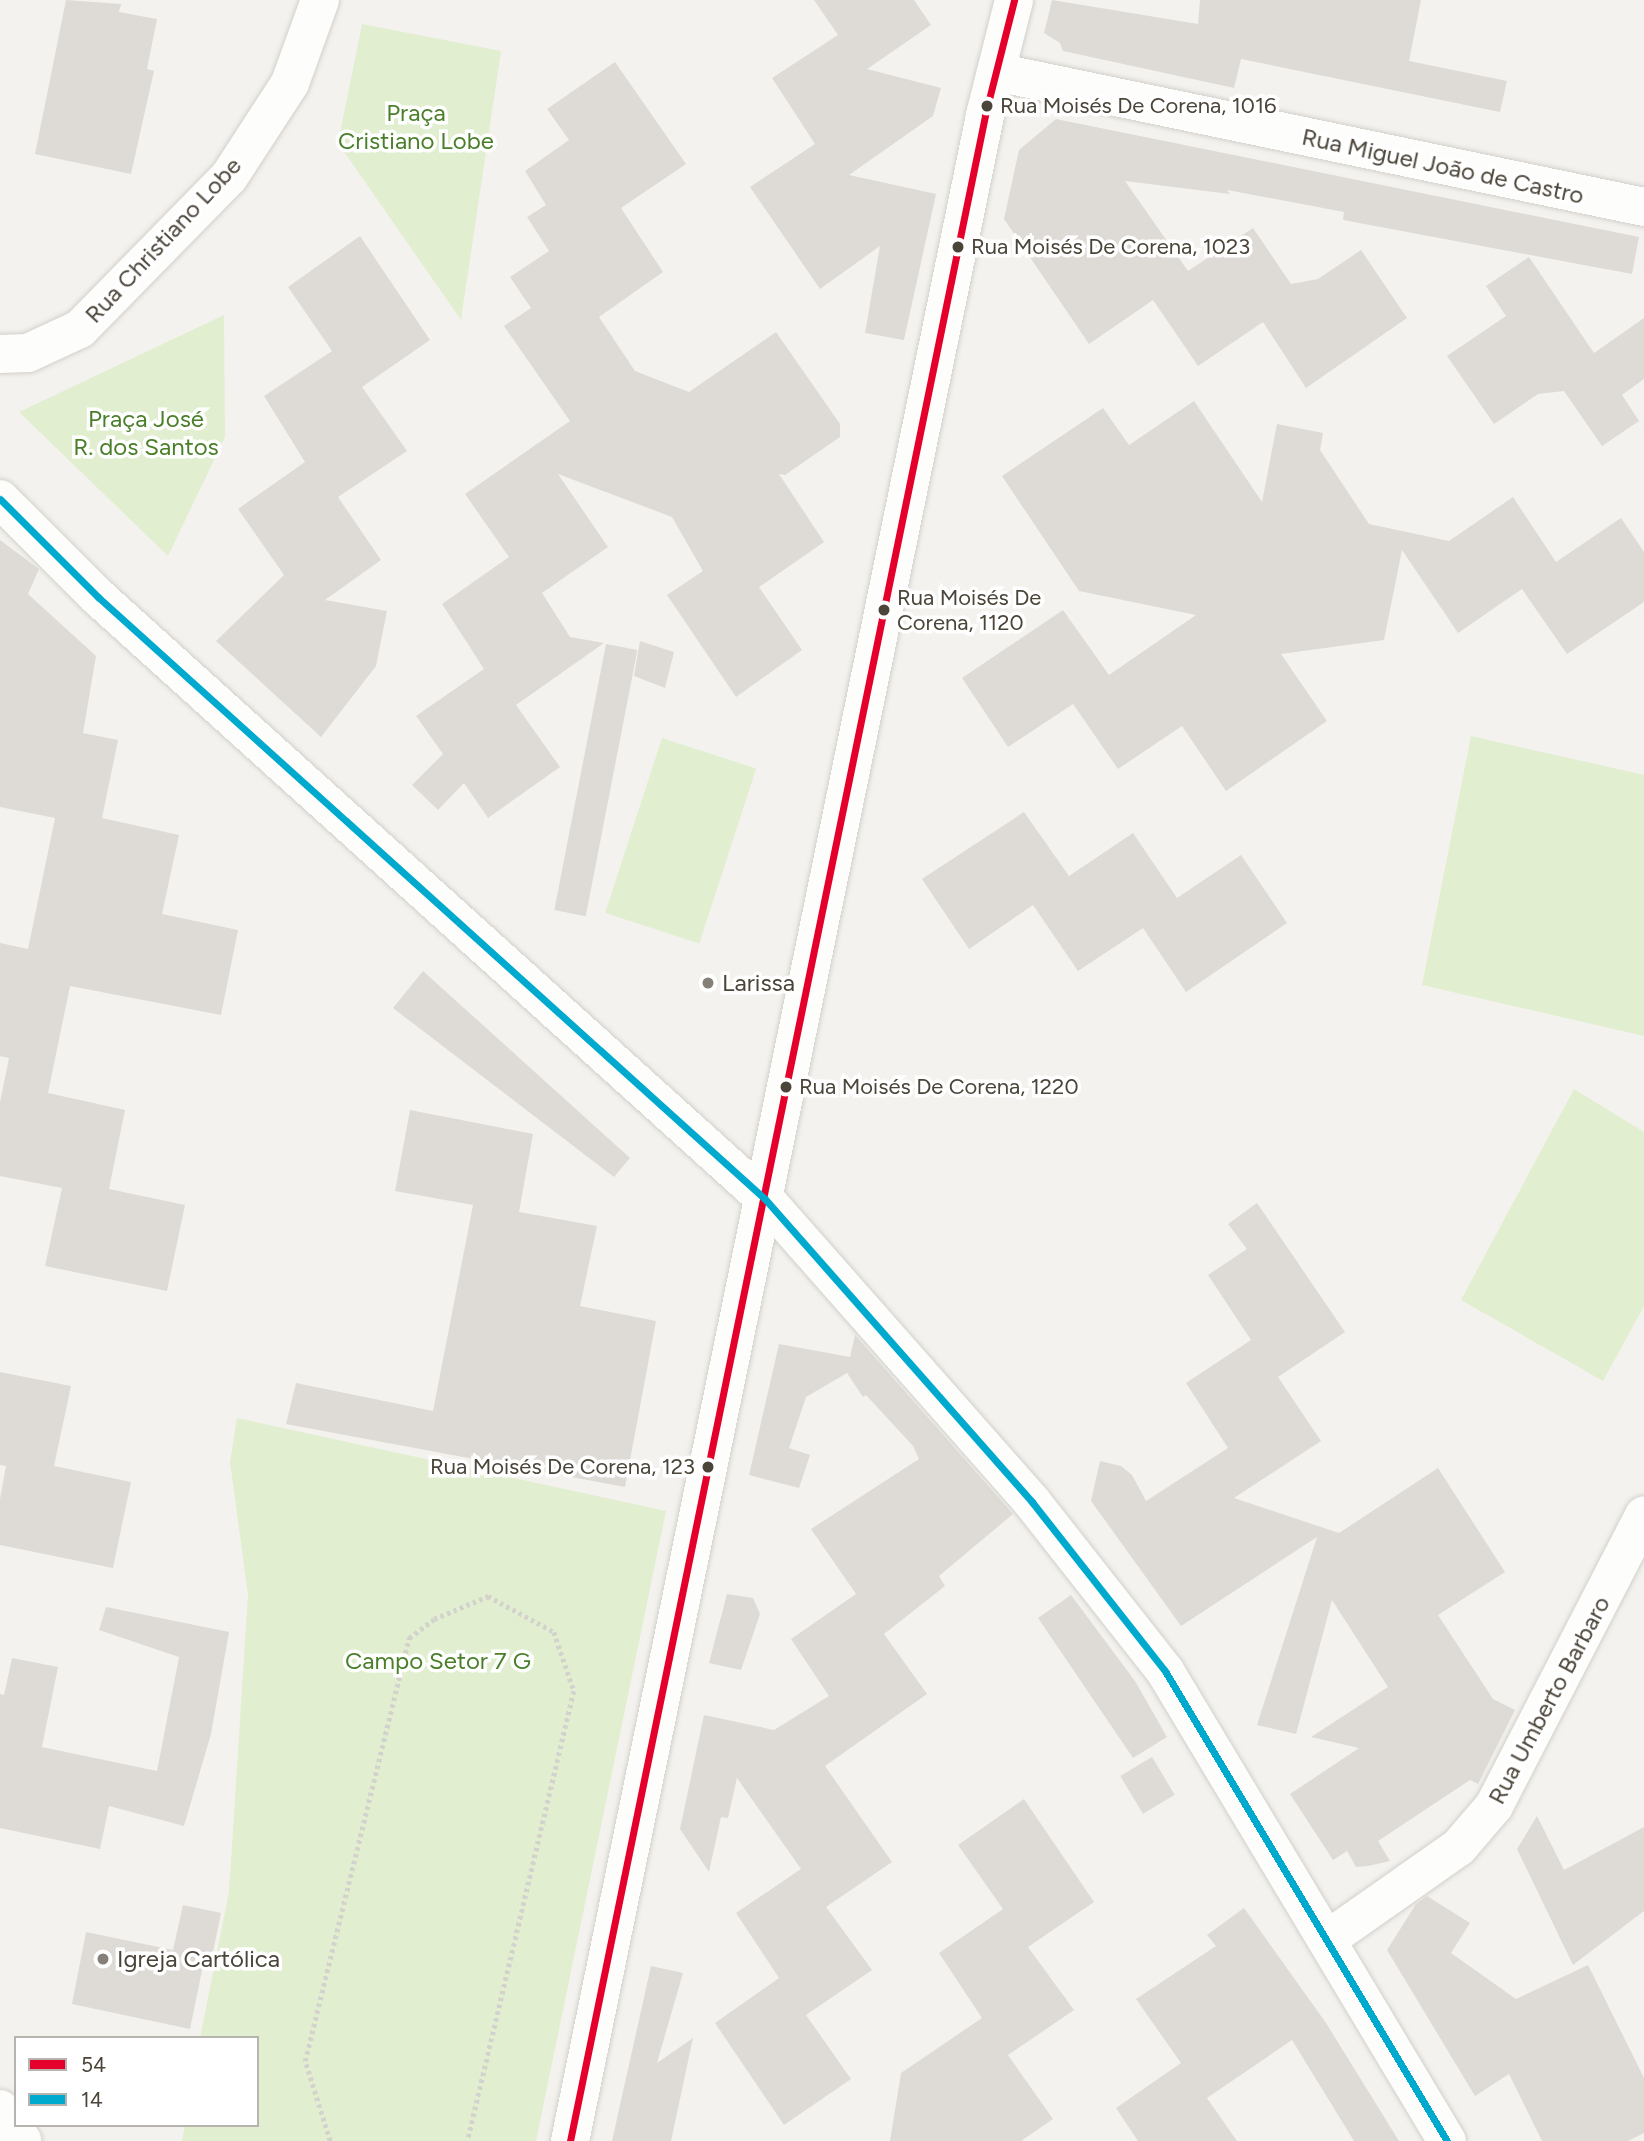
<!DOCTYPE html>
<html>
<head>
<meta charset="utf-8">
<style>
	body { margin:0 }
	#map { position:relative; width:1644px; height:2141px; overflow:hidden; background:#f4f2ee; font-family:Figtree,sans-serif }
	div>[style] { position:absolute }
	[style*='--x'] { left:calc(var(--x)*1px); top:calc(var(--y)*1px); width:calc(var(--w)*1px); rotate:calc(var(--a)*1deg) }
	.green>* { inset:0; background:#e1eecf; transform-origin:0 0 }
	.building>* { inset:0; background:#dedbd6; transform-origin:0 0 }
	.path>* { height:4.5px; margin-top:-2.25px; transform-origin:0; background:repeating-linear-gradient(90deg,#d3d2cc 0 3.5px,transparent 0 7px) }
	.roads { filter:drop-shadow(0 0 2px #d2d0cb) drop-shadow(0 0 2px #d2d0cb) }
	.minor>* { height:38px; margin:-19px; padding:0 19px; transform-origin:19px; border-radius:19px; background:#fdfdfc }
	.bus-1>* { height:7px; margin:-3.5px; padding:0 3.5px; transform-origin:3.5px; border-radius:3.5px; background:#e4002b }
	.bus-2>* { height:7px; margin:-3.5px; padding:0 3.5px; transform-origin:3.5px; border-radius:3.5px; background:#00a9ce }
	.dots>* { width:19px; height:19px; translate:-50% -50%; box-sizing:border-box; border:4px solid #fff; border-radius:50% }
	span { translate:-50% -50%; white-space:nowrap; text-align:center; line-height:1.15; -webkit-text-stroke:7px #fff; paint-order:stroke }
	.bus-label { font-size:22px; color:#4b4439 }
	.left { translate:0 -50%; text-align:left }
	.right { translate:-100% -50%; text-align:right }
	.park-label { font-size:24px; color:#4a7f2a }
	.street-label { font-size:24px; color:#4b4439 }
	.poi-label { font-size:24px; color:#4b4439 }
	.legend { position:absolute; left:14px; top:2036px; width:245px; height:91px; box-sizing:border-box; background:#fff; border:2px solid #b7b4b0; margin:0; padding:9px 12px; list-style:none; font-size:21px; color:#4b4439 }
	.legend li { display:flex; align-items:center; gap:14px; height:35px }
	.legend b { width:35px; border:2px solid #b7b4b0 }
</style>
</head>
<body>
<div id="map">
	<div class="green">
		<div style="clip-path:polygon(362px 24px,501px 51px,461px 320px,338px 143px)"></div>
		<div style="clip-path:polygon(224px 315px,225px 437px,168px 556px,19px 412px)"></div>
		<div style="clip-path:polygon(1471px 736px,1644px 775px,1644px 1036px,1422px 985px)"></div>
		<div style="left:662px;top:738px;width:99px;height:184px;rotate:18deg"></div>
		<div style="clip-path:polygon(1574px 1089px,1644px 1132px,1644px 1306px,1603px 1381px,1461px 1300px)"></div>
		<div style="clip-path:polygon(237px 1418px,666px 1511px,536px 2141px,182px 2141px,185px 2125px,257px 2125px,257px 2038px,200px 2038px,229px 1892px,248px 1595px,230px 1462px)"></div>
	</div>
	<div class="building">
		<div style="clip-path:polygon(66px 0,121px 4px,119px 12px,157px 19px,147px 69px,154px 71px,131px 174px,35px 154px)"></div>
		<div style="clip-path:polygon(814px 0,914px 0,931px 25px,867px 69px,941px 88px,933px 116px,849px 175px,936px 194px,904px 340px,865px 333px,880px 246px,820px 289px,750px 187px,815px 144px,772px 78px,838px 35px)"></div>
		<div style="clip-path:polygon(1052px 0,1198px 24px,1200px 0,1421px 0,1409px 61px,1507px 81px,1500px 112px,1241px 59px,1234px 88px,1063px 51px,1060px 43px,1044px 33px)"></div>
		<div style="clip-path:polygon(615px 62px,686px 164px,621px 208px,663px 272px,599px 317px,635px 371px,689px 392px,776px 332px,840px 424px,840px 437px,785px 475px,779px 474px,824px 542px,759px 587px,802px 650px,736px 697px,667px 595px,703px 571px,672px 517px,558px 474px,608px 547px,542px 593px,570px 637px,604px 643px,516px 705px,560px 767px,488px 818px,464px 783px,438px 810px,412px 785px,443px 754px,416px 716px,484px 669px,442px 604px,509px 557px,465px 494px,570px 421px,504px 326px,531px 308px,510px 277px,549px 251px,527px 217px,546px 205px,525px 171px,569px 140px,547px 109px)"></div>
		<div style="clip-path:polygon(1056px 119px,1639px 237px,1632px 274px,1343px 220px,1344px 212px,1227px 190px,1230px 194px,1125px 181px,1188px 271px,1253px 228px,1291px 284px,1318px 279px,1361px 250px,1407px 318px,1306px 388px,1263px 322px,1198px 366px,1153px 300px,1089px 344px,1004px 219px,1019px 150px)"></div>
		<div style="clip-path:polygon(360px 236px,430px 340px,362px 387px,407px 451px,338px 497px,381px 560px,325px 600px,387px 611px,376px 666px,321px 737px,216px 641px,284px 575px,238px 509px,305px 462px,264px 396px,332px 351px,288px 287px)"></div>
		<div style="clip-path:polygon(1529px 257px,1594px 353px,1644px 318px,1644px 379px,1622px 395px,1639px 421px,1602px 446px,1564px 391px,1538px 394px,1494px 424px,1447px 356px,1506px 316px,1486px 286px)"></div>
		<div style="clip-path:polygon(1194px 401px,1262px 502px,1277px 424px,1323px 433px,1320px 450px,1369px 524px,1449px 541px,1513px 497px,1556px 562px,1621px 518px,1644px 552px,1644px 602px,1567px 654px,1522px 589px,1458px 633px,1402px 550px,1384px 640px,1281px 654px,1327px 721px,1226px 791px,1182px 726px,1118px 769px,1073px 704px,1008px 747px,962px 678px,1063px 610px,1109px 675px,1196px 615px,1079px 591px,1002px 476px,1103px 408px,1129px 445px)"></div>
		<div style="clip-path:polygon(0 540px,39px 569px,28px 594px,96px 656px,83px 733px,118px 740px,102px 818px,179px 835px,162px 914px,238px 930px,221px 1015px,70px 986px,48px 1093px,125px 1110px,109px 1189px,185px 1205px,167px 1291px,45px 1266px,62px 1188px,0 1176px,0 1102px,9px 1058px,0 1056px,0 943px,28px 949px,55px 818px,0 807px)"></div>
		<div style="clip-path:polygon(640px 641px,674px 652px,665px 688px,634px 676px)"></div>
		<div style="left:606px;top:644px;width:32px;height:271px;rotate:11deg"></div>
		<div style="clip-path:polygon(1024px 812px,1069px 876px,1133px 833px,1177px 898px,1241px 855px,1287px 923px,1186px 992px,1143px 928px,1078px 971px,1033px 905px,969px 949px,922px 879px)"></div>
		<div style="clip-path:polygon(423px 971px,630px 1158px,614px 1177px,393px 1008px)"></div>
		<div style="clip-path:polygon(410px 1110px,533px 1134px,519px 1212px,597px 1226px,580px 1306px,656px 1321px,625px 1487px,286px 1424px,296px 1383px,433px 1411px,473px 1205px,395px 1191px)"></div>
		<div style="clip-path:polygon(1257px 1203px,1345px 1332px,1278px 1377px,1321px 1441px,1234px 1498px,1339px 1533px,1438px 1468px,1505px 1572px,1438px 1615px,1493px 1699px,1515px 1710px,1478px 1784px,1470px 1780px,1378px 1841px,1390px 1861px,1368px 1866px,1356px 1867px,1347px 1851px,1333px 1860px,1290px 1794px,1359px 1748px,1311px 1737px,1388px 1687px,1332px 1600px,1296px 1734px,1257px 1725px,1317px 1537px,1181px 1626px,1091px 1501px,1100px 1461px,1121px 1466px,1132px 1475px,1146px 1501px,1228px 1448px,1186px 1383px,1251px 1340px,1208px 1275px,1247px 1249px,1228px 1224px)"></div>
		<div style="clip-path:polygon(855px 1335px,1013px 1514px,939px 1576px,945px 1586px,884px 1634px,927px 1694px,825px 1766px,892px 1862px,826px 1907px,872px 1970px,806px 2015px,851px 2079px,784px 2125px,715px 2023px,779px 1978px,736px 1913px,801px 1869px,737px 1778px,728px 1818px,721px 1817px,709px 1872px,680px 1829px,704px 1715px,774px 1730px,829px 1696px,791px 1639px,856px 1594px,811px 1529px,919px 1459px,913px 1446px,866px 1395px,863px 1397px,847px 1373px,806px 1397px,789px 1448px,810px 1455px,799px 1488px,749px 1475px,779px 1344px,850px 1357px)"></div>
		<div style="clip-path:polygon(0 1372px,71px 1386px,54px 1466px,131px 1482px,113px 1568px,0 1545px,0 1499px,6px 1466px,0 1465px)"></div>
		<div style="clip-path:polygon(727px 1594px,753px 1598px,760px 1614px,741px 1670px,709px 1663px)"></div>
		<div style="clip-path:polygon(1071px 1595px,1135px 1681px,1167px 1737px,1133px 1758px,1038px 1618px)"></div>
		<div style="clip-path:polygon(106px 1607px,229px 1632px,211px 1734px,184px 1826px,109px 1806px,100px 1849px,0 1828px,0 1694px,4px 1695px,12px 1658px,58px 1667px,42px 1747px,157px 1771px,179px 1657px,99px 1630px)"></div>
		<div style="left:1152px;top:1757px;width:44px;height:37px;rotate:59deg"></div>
		<div style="clip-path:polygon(1024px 1799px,1094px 1902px,1028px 1947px,1074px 2010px,1008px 2055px,1053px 2119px,1021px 2141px,890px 2141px,901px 2073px,982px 2018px,939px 1953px,1003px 1909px,958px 1845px)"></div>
		<div style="clip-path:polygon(1537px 1816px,1564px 1870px,1644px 1827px,1644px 1911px,1573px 1965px,1517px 1849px)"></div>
		<div style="clip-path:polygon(1427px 1896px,1470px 1923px,1451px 1953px,1516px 1999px,1588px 1965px,1644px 2078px,1644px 2133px,1628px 2141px,1542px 2141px,1509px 2074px,1475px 2096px,1387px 1950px,1416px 1904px)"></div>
		<div style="clip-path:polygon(183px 1905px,221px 1913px,212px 1957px,205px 1956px,190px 2029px,72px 2004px,86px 1932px,173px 1950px)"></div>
		<div style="clip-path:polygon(1244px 1908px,1326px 2023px,1399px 2141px,1354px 2141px,1292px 2040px,1207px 2098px,1237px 2141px,1138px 2141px,1116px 2108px,1181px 2063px,1136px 1999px,1216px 1946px,1207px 1935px)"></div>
		<div style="clip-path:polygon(651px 1966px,683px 1973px,657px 2063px,693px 2038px,671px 2141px,612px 2141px)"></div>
	</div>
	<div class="path">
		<div style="--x:330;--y:2141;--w:84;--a:-107.4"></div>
		<div style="--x:305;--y:2061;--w:436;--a:-76.2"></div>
		<div style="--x:409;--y:1638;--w:31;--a:-37"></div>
		<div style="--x:434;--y:1619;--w:59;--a:-23.1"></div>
		<div style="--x:488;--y:1596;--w:75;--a:28.6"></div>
		<div style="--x:554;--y:1632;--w:62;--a:71.3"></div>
		<div style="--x:574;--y:1691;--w:462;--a:103.3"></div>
	</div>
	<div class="roads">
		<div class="minor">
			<div style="--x:996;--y:72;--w:662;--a:11.77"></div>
			<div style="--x:0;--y:354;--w:28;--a:-2"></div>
			<div style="--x:28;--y:353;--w:57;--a:-24.8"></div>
			<div style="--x:80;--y:329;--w:213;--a:-45.6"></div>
			<div style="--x:229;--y:177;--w:112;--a:-57"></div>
			<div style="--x:290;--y:83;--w:88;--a:-70.1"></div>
			<div style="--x:0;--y:499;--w:139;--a:45"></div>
			<div style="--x:98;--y:597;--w:898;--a:42.07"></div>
			<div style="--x:765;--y:1199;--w:404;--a:48.6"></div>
			<div style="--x:1032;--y:1502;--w:215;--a:51.8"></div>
			<div style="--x:1165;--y:1671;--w:548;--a:59.04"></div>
			<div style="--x:1328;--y:1939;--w:160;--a:-35.1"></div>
			<div style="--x:1459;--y:1847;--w:54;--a:-49.5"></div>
			<div style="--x:1494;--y:1806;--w:327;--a:-62.7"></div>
			<div style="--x:0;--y:2109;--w:39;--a:55"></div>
			<div style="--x:570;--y:2141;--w:2068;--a:-78.42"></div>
			<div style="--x:985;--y:115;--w:119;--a:-75.8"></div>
		</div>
	</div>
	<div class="bus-1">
		<div style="--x:570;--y:2141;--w:2068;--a:-78.42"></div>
		<div style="--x:985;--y:115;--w:119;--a:-75.8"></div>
	</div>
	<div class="bus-2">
		<div style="--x:0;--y:499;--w:139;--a:45"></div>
		<div style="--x:98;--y:597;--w:898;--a:42.07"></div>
		<div style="--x:765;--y:1199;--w:404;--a:48.6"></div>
		<div style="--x:1032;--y:1502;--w:215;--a:51.8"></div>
		<div style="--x:1165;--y:1671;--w:548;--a:59.04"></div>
	</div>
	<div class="dots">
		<div style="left:987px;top:106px;background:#4b4439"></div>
		<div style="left:958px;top:247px;background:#4b4439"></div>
		<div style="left:884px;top:610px;background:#4b4439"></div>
		<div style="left:708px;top:983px;background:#868178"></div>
		<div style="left:786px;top:1087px;background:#4b4439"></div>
		<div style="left:708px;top:1467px;background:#4b4439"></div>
		<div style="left:103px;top:1959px;background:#868178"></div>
	</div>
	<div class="bus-label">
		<span class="left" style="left:1000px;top:106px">Rua Moisés De Corena, 1016</span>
		<span class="left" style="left:971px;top:247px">Rua Moisés De Corena, 1023</span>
		<span class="left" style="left:897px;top:610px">Rua Moisés De<br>Corena, 1120</span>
		<span class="left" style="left:799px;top:1087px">Rua Moisés De Corena, 1220</span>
		<span class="right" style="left:695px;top:1467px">Rua Moisés De Corena, 123</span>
	</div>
	<div class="park-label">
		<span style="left:416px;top:127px">Praça<br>Cristiano Lobe</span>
		<span style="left:146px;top:433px">Praça José<br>R. dos Santos</span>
		<span style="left:438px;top:1661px">Campo Setor 7 G</span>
	</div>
	<div class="street-label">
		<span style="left:1443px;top:166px;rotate:12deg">Rua Miguel João de Castro</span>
		<span style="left:163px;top:240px;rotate:-47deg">Rua Christiano Lobe</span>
		<span style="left:1549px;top:1700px;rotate:-62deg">Rua Umberto Barbaro</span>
	</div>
	<div class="poi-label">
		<span class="left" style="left:722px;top:983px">Larissa</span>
		<span class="left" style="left:117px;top:1959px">Igreja Cartólica</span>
	</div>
	<ul class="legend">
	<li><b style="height:9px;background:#e4002b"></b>54</li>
	<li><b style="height:9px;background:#00a9ce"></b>14</li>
	</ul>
</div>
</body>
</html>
